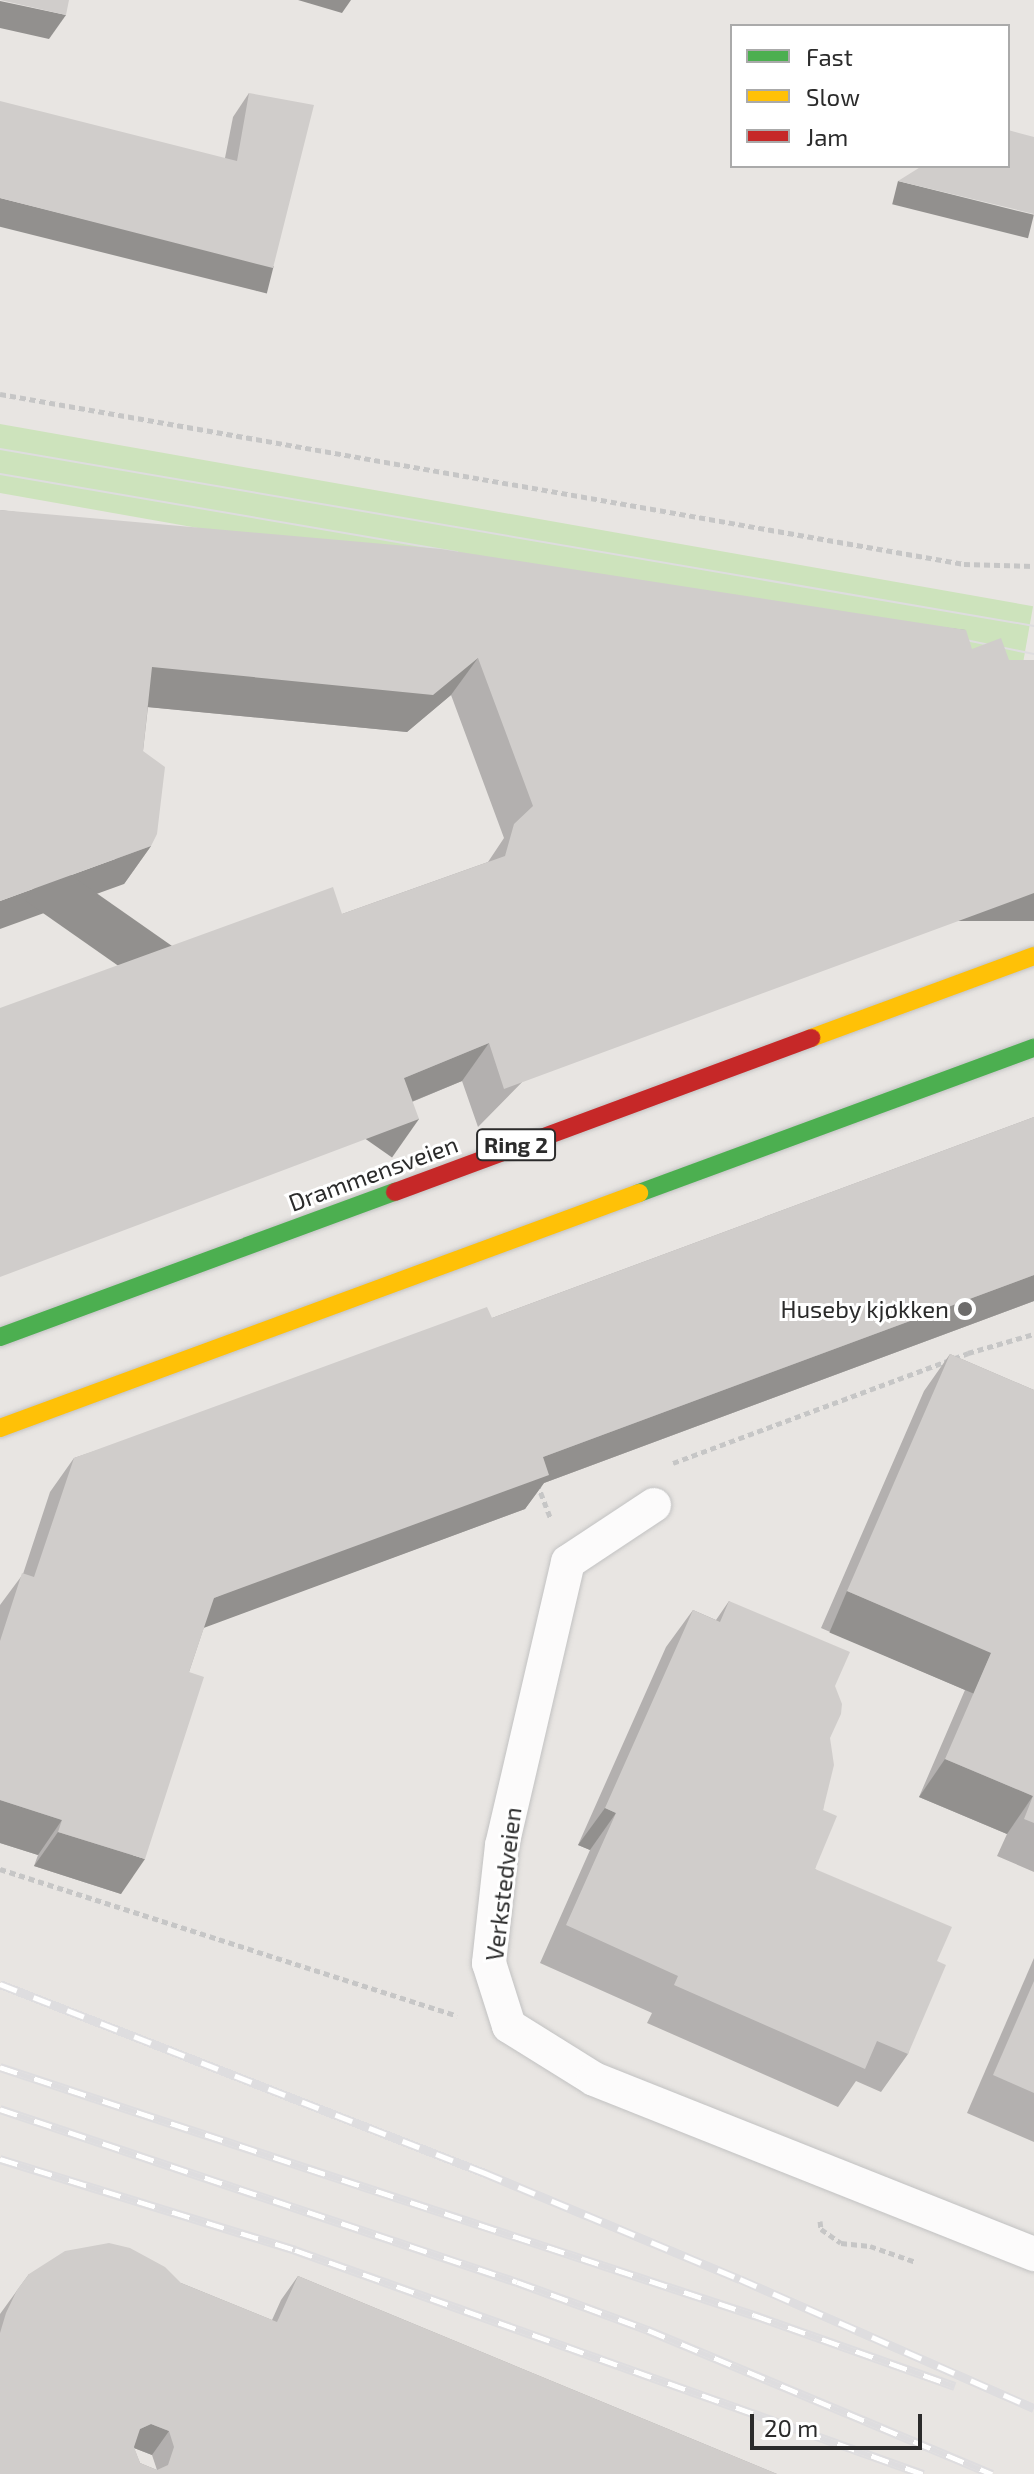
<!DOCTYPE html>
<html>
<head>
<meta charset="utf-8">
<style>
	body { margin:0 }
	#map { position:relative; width:1034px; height:2474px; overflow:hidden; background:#e8e5e2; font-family:"Exo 2",sans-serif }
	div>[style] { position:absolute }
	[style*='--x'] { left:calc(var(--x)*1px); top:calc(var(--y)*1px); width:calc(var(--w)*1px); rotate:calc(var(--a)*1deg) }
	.green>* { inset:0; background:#cde3bc; transform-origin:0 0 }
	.path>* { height:5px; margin-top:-2.5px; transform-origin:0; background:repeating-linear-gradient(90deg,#c6c6c6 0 6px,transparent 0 10px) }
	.roads { filter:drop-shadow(0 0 2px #c2c2c2) drop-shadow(0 0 2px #c2c2c2) }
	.lane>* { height:34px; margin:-17px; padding:0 17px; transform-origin:17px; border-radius:17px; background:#fcfbfb }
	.fast>* { height:18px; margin:-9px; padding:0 9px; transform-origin:9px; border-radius:9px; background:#4caf50 }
	.slow>* { height:18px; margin:-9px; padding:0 9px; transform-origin:9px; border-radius:9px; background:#ffc107 }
	.jam>* { height:18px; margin:-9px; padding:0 9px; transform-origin:9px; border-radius:9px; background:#c62828 }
	.tram>* { height:2px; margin:-1px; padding:0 1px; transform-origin:1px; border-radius:1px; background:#dedddf }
	.rail>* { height:9px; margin-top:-4.5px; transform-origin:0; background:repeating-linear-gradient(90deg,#fff 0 18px,#dedddf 0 36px); box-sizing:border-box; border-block:2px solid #dedddf }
	.wall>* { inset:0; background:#b3b0af }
	.shaded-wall>* { inset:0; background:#92908e; transform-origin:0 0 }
	.building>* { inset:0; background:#d0cdcb }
	.dots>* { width:22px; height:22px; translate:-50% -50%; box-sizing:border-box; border:4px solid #fff; border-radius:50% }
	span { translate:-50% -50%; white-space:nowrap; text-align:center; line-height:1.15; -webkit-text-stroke:6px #fff; paint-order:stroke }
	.shield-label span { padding:2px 6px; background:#fff; border:2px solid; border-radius:6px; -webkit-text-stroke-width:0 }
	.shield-label { font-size:22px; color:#2b2b2b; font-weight:700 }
	.street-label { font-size:24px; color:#2b2b2b }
	.poi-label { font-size:24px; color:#2b2b2b }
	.right { translate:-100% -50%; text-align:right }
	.legend { position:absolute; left:730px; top:24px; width:280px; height:144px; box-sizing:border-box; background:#fff; border:2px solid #aaa; margin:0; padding:10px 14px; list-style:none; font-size:24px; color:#2b2b2b }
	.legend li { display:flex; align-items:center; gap:16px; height:40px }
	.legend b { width:40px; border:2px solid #aaa }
	.scale { position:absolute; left:750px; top:2414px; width:172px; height:36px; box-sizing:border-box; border:4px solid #2b2b2b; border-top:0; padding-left:10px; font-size:24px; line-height:28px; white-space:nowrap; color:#2b2b2b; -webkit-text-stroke:6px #fff; paint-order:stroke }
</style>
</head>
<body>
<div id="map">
	<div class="green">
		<div style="left:0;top:424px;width:1049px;height:68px;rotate:10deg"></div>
	</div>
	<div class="path">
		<div style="--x:0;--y:394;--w:979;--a:10"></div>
		<div style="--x:964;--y:564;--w:70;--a:1.6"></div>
		<div style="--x:673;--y:1463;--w:315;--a:-20.4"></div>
		<div style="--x:968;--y:1353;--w:69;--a:-16.1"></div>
		<div style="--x:537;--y:1483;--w:39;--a:69"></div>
		<div style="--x:0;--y:1869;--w:480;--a:17.8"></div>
		<div style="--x:820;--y:2221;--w:8;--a:83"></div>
		<div style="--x:821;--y:2229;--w:24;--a:35"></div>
		<div style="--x:841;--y:2243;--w:29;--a:6"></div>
		<div style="--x:870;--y:2246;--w:49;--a:19.2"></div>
	</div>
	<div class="roads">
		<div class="lane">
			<div style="--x:654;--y:1505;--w:103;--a:146.5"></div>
			<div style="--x:568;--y:1562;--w:291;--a:103.1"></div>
			<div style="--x:502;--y:1845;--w:119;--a:96.3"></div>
			<div style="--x:489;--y:1963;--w:66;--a:72.4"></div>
			<div style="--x:509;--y:2026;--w:100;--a:31.9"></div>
			<div style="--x:594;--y:2079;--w:474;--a:21.7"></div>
		</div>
		<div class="fast">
			<div style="--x:639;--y:1193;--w:421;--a:-20.2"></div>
			<div style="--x:0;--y:1337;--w:421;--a:-20.2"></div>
		</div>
		<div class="slow">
			<div style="--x:811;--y:1038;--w:238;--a:-20.2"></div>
			<div style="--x:0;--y:1428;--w:681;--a:-20.19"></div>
		</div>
		<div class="jam">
			<div style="--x:395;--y:1192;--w:444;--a:-20.3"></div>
		</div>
	</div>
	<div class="tram">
		<div style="--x:0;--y:449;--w:1049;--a:9.71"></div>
		<div style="--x:0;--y:474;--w:464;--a:9.7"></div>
		<div style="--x:946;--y:636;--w:90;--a:11.6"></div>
	</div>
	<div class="rail">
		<div style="--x:0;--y:1984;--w:521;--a:21.29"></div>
		<div style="--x:485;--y:2173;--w:276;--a:22.6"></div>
		<div style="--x:740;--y:2279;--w:321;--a:23.7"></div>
		<div style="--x:0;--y:2067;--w:794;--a:18.21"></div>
		<div style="--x:754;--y:2315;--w:213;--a:19.5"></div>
		<div style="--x:0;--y:2109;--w:545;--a:18.5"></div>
		<div style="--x:517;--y:2282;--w:140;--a:20.1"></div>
		<div style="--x:648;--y:2330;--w:373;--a:22.7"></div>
		<div style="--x:0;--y:2159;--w:309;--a:17.1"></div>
		<div style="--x:295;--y:2250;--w:667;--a:19.63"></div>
	</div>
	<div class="wall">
		<div style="clip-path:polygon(249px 93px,257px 292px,225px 158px,233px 117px)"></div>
		<div style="clip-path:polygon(0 510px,966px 630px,478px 1127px,462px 1081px,412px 1102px,392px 1157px,342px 914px,488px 862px,504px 838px,451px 695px,407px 732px,148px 707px,143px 751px,151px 846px,124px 884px)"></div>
		<div style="clip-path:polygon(1034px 1117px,1034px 1301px,544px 1483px,525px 1509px,204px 1627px,189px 1672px,121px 1894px,34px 1866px,38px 1855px,0 1843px,0 1605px,23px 1574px,50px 1492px,74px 1458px,492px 1318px)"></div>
		<div style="clip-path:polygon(950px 1354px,1034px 1390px,1034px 1872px,997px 1856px,1007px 1834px,919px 1797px,965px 1690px,821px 1628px,924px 1391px)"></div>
		<div style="clip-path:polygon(729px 1601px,835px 1686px,823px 1810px,815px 1869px,937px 1961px,908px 2054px,881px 2092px,856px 2081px,838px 2107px,647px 2023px,652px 2013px,540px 1963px,590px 1850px,578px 1845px,666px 1647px,693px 1610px,716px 1620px)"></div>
		<div style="clip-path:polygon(1034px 1958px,1034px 2142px,967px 2113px)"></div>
		<div style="clip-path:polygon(evenodd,29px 2274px,181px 2283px,272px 2320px,281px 2300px,298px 2276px,777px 2474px,0 2474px,0 2314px,29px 2274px,134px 2448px,152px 2455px,157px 2470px,140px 2463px,134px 2448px)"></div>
	</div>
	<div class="shaded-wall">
		<div style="clip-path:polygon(298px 0,351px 0,342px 13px)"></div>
		<div style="clip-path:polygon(0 1px,66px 15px,49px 39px,0 28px)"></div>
		<div style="left:898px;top:181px;width:140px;height:24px;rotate:14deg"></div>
		<div style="left:0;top:198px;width:282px;height:28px;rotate:14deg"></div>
		<div style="clip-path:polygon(478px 658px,451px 695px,407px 732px,126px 705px,152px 667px)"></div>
		<div style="clip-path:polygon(151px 846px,124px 884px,0 929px,0 901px)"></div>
		<div style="left:1034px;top:893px;width:28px;height:565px;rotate:90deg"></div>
		<div style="clip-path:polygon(489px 1043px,462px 1081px,377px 1116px,404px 1078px)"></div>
		<div style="left:419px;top:1119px;width:47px;height:448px;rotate:125deg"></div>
		<div style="clip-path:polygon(1034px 1275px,1034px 1301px,544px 1483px,525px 1509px,190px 1633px,214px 1598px,543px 1457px)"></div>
		<div style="left:847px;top:1591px;width:157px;height:45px;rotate:23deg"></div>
		<div style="clip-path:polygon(945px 1759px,1033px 1796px,1007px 1834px,919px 1797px)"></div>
		<div style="clip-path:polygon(0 1800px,62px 1820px,38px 1855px,0 1843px)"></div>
		<div style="clip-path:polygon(605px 1808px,616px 1813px,590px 1850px,578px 1845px)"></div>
		<div style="clip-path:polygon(58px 1832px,145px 1859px,121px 1894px,34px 1866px)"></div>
		<div style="clip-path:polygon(151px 2424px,169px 2431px,152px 2455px,134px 2448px,124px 2453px,140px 2429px)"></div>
	</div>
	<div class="building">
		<div style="clip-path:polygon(0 0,69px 0,66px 15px)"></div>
		<div style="clip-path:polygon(249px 93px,314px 105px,273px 268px,0 198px,0 101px,237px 161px)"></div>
		<div style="clip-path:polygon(1008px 130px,1034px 137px,1034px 214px,898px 181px,922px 166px,1008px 166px)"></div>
		<div style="clip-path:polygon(0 510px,441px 549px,966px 630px,972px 649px,1001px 638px,1009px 660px,1034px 660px,1034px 893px,504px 1089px,489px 1043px,404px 1078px,419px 1119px,0 1277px,0 1008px,333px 887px,342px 914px,505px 856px,514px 824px,533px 806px,478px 658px,433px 695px,152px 667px,143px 751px,165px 767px,157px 834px,151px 846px,0 901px)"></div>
		<div style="clip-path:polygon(1034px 1117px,1034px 1275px,543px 1457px,549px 1475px,214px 1598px,189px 1672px,204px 1677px,145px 1859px,58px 1832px,62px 1820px,0 1800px,0 1641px,22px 1573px,34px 1577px,74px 1458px,487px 1307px,492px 1318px)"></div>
		<div style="clip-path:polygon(950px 1354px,1034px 1390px,1034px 1823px,1024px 1819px,1033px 1796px,945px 1759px,991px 1653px,847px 1591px)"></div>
		<div style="clip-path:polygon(729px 1601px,850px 1652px,835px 1686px,842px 1704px,841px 1714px,830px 1738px,834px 1765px,823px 1810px,837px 1816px,815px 1869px,952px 1927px,937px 1961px,946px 1965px,908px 2054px,877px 2041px,865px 2069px,674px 1985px,678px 1976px,566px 1925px,616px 1813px,605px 1808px,693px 1610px,720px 1622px)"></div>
		<div style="clip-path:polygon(1034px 1981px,1034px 2093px,993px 2075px)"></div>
		<div style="clip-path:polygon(evenodd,109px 2243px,130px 2248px,165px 2267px,181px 2283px,277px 2322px,298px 2276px,777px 2474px,0 2474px,0 2333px,6px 2313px,17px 2290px,29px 2274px,65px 2251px,109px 2243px,151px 2424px,169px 2431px,174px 2447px,168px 2465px,157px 2470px,140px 2463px,134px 2447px,140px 2429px,151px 2424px)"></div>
	</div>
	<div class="dots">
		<div style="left:965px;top:1309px;background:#6d6c6b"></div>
	</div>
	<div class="shield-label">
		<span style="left:516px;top:1145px">Ring 2</span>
	</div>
	<div class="street-label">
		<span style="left:373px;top:1173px;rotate:-20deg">Drammensveien</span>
		<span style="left:503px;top:1884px;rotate:-83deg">Verkstedveien</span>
	</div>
	<div class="poi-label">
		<span class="right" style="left:949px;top:1309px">Huseby kjøkken</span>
	</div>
	<ul class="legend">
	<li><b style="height:10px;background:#4caf50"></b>Fast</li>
	<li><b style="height:10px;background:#ffc107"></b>Slow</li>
	<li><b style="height:10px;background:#c62828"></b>Jam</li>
	</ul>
	<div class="scale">20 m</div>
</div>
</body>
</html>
